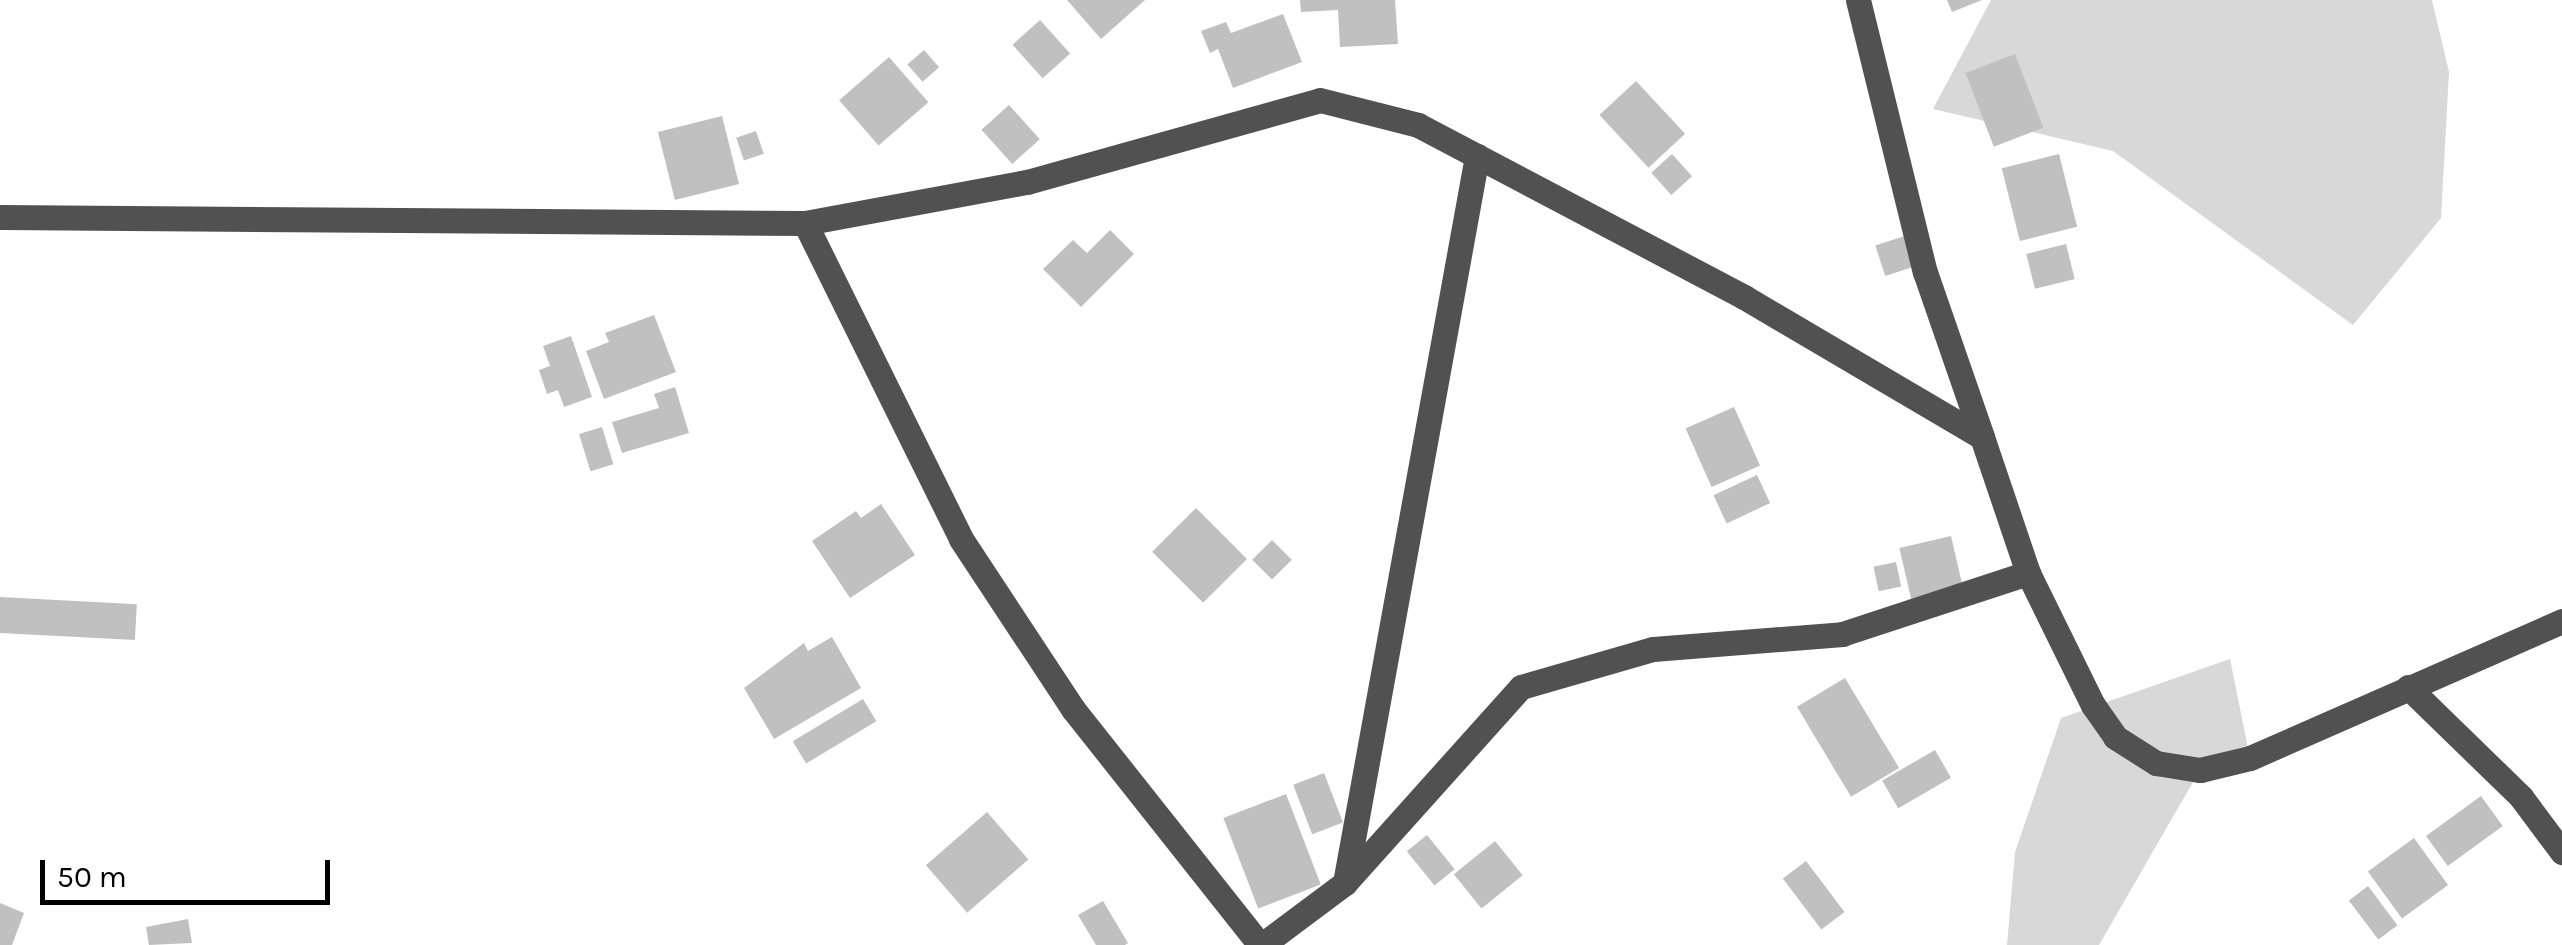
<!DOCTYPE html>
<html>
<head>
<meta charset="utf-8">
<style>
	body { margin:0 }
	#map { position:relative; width:2562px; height:945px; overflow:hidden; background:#fff; font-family:Karla,sans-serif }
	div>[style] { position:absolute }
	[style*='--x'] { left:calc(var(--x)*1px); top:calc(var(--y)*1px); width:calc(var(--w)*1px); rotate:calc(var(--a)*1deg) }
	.green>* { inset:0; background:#d8d8d8 }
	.building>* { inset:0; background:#c0c0c0; transform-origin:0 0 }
	.minor>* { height:25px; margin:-12.5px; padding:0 12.5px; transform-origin:12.5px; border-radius:12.5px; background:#515151 }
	span { translate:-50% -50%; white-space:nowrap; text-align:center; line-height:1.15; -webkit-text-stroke:9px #fff; paint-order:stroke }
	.scale { position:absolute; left:40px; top:860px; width:290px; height:45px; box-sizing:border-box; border:5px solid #000; border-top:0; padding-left:12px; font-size:30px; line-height:35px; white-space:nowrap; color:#000; -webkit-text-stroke:8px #fff; paint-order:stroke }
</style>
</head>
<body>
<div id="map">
	<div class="green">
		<div style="clip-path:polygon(1991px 0,2432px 0,2449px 72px,2441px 218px,2353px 325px,2113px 151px,1933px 109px)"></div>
		<div style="clip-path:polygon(2230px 659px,2250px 758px,2200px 770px,2099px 945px,2007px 945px,2015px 852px,2061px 718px)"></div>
	</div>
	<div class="building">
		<div style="clip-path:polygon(1067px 0,1145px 0,1101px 39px)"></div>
		<div style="clip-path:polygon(1300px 0,1395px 0,1398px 44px,1340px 47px,1338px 10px,1301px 12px)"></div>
		<div style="clip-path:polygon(1947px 0,1982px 0,1952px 12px)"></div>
		<div style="clip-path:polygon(1283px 14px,1302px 62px,1233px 88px,1218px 49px,1210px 53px,1201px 31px,1226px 22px,1231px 33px)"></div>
		<div style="left:1040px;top:20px;width:45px;height:37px;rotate:48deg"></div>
		<div style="left:924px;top:50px;width:23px;height:22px;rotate:49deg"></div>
		<div style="left:2015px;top:54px;width:79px;height:53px;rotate:69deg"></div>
		<div style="left:889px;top:57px;width:60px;height:66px;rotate:49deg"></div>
		<div style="left:1636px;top:81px;width:72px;height:50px;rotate:47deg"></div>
		<div style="left:1009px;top:105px;width:46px;height:37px;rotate:48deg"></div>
		<div style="left:722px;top:116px;width:70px;height:66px;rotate:76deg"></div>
		<div style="left:756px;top:131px;width:24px;height:21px;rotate:71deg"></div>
		<div style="left:1672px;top:154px;width:30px;height:28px;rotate:48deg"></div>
		<div style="left:2059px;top:154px;width:75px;height:59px;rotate:76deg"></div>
		<div style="clip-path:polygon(1110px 230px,1134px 254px,1081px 307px,1043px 269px,1073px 240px,1087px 253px)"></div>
		<div style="left:1920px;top:231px;width:32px;height:47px;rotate:72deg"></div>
		<div style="left:2066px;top:244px;width:36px;height:41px;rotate:76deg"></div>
		<div style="clip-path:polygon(654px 315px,676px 372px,604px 399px,586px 351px,609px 342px,605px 333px)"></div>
		<div style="clip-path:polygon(571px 336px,592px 397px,564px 407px,558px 390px,547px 394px,539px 370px,550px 366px,543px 346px)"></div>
		<div style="clip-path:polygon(675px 387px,689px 433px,622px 453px,612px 422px,659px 408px,654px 394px)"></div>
		<div style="left:1734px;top:407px;width:64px;height:53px;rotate:66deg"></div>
		<div style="left:602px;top:427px;width:39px;height:24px;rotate:73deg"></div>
		<div style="left:1757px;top:475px;width:31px;height:48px;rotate:65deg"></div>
		<div style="clip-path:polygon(881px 504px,915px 555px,850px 598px,812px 541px,856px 511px,861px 518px)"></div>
		<div style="left:1196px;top:508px;width:72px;height:62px;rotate:45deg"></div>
		<div style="left:1951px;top:536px;width:58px;height:53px;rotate:77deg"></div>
		<div style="left:1272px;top:540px;width:28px;height:28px;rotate:45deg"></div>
		<div style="left:1896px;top:562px;width:25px;height:23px;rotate:78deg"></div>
		<div style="left:0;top:597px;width:137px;height:36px;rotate:3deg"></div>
		<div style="clip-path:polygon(832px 637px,861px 688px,774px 739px,744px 688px,804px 643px,808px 651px)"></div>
		<div style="left:1845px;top:678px;width:105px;height:56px;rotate:59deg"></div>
		<div style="left:863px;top:699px;width:26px;height:82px;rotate:59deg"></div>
		<div style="left:1935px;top:750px;width:32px;height:61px;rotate:60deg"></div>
		<div style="left:1324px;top:773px;width:53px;height:33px;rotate:69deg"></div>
		<div style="left:1286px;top:794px;width:97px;height:67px;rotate:69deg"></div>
		<div style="left:2481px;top:796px;width:37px;height:68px;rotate:54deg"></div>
		<div style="left:987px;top:812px;width:63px;height:81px;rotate:49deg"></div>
		<div style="left:1427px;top:835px;width:44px;height:26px;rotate:51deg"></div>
		<div style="left:2414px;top:838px;width:58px;height:57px;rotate:54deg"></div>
		<div style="left:1495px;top:841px;width:44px;height:53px;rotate:51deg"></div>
		<div style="left:1806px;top:861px;width:64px;height:29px;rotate:53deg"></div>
		<div style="left:2368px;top:886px;width:49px;height:24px;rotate:53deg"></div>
		<div style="clip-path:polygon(1103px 901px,1128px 943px,1125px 945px,1096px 945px,1078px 915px)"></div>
		<div style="clip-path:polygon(0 903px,24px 913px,12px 945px,0 945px)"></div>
		<div style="clip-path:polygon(188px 919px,192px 943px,149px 945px,146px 927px)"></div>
	</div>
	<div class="minor">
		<div style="--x:1858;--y:0;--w:280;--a:76.2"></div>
		<div style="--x:1925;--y:272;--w:175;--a:70.9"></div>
		<div style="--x:0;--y:217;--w:805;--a:0.43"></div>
		<div style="--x:805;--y:223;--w:226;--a:-10.5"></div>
		<div style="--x:1027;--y:182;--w:304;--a:-15.6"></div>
		<div style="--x:1320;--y:100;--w:101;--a:14.3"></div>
		<div style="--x:1418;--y:125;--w:369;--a:27.8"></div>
		<div style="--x:1744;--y:297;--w:276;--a:30.5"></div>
		<div style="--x:1982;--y:437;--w:144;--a:71.3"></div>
		<div style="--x:2028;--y:573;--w:147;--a:63.8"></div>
		<div style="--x:2093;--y:705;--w:39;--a:55"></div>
		<div style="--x:2115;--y:737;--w:49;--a:32.4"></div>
		<div style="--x:2156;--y:763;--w:45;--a:9"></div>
		<div style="--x:2200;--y:770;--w:51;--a:-13.5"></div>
		<div style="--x:2250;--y:758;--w:341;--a:-23.7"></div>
		<div style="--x:805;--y:223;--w:352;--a:63.7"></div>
		<div style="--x:961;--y:539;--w:204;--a:56.6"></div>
		<div style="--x:1073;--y:709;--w:301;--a:51.6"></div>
		<div style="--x:2408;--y:687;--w:158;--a:44.2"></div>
		<div style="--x:2521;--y:797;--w:69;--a:53.3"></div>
		<div style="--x:1345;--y:883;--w:739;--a:-79.71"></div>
		<div style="--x:1262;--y:945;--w:104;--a:-36.8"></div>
		<div style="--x:1345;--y:883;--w:263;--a:-48.1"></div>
		<div style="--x:1521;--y:687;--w:137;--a:-16.1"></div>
		<div style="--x:1653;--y:649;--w:190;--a:-4.5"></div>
		<div style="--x:1842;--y:634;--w:196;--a:-18.2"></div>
	</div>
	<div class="scale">50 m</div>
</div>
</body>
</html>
